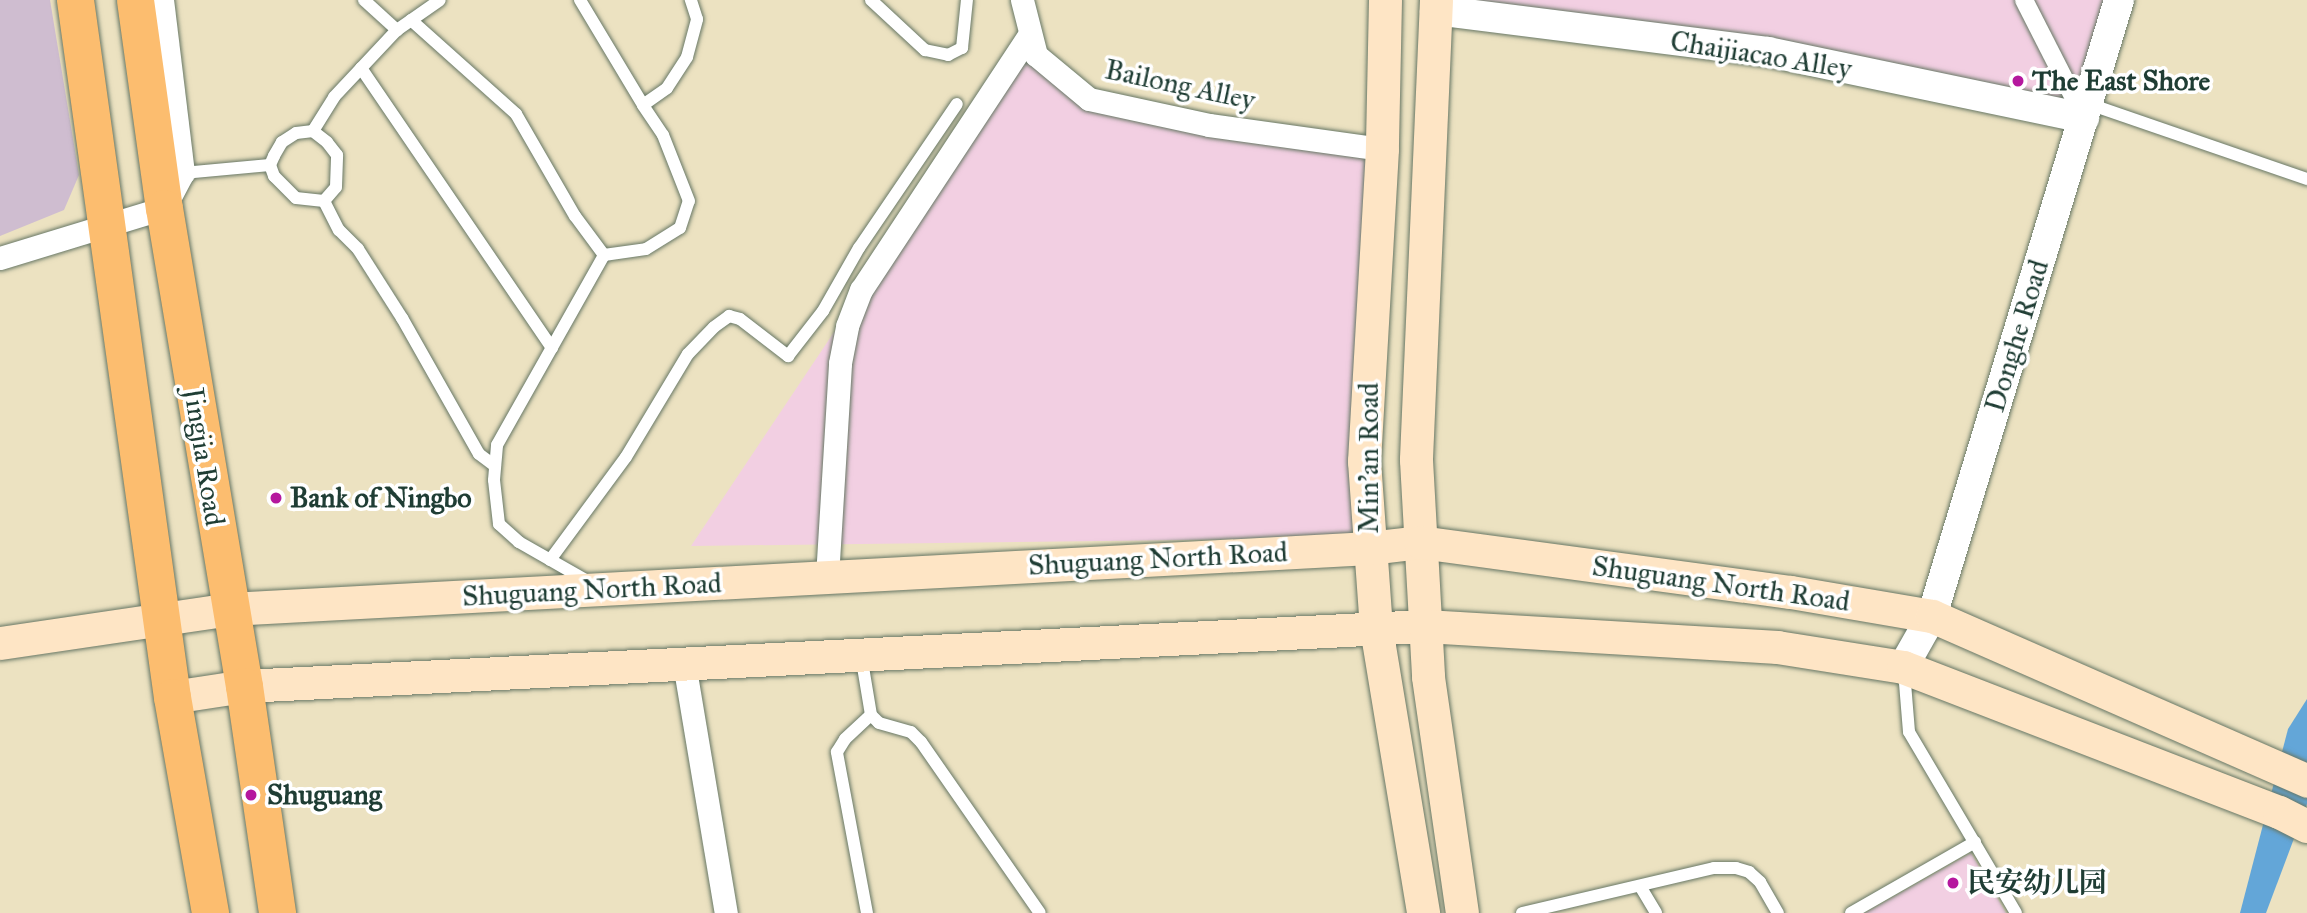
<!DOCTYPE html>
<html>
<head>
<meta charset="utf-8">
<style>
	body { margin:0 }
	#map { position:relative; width:2307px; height:913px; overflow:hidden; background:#ece2c1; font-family:"IM FELL Great Primer","Noto Serif SC",serif }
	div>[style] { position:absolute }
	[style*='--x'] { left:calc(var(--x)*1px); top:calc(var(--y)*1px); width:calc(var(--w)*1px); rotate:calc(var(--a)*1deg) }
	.built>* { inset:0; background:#f2cfe2 }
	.industrial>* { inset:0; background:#cfbdd0 }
	.water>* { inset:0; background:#63a6d8 }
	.roads { filter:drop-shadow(0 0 2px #677765) drop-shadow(0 0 2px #677765) }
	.service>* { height:12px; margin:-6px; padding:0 6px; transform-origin:6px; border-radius:6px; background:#fff }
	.pedestrian>* { height:18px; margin:-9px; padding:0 9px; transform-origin:9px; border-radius:9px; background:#fff }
	.minor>* { height:23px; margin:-11.5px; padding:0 11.5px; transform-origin:11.5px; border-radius:11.5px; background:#fff }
	.tertiary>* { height:30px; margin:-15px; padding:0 15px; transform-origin:15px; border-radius:15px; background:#fff }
	.secondary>* { height:33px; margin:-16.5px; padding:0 16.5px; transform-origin:16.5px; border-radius:16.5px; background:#fee5c5 }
	.primary>* { height:37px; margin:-18.5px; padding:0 18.5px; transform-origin:18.5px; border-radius:18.5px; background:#fcbd6f }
	.dots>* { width:19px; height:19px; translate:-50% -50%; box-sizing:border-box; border:4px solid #fff; border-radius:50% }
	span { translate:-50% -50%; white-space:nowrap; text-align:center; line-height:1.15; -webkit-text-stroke:7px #fff; paint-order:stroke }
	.street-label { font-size:28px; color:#1f3d34 }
	.poi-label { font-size:28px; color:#1f3d34; font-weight:700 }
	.left { translate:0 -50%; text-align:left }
</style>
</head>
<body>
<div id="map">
	<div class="built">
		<div style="clip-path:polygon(1443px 0,2109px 0,2077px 111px)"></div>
		<div style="clip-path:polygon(1022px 51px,1085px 108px,1373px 158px,1357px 538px,691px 546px)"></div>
		<div style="clip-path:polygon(1971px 853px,2006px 913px,1865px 913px)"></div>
	</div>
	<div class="industrial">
		<div style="clip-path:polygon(0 0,50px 0,79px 175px,64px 210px,0 236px)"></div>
	</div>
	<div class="water">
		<div style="clip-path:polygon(2307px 699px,2307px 804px,2266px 913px,2240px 913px,2288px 729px)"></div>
	</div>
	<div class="roads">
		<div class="service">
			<div style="--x:364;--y:0;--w:45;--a:42.3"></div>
			<div style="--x:580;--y:0;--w:122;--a:59"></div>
			<div style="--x:643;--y:105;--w:29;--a:-35"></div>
			<div style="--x:667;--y:88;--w:37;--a:-57"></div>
			<div style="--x:687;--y:57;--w:39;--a:-75"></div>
			<div style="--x:697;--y:19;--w:20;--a:-108"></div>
			<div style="--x:871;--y:0;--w:74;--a:42.8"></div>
			<div style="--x:925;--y:50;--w:24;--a:12"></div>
			<div style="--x:948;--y:55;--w:16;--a:-27"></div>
			<div style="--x:962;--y:48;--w:48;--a:-84.1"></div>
			<div style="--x:411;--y:20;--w:141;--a:41.8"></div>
			<div style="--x:516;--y:114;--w:118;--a:60"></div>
			<div style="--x:575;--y:216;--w:49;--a:53.4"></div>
			<div style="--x:361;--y:68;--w:339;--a:55.7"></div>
			<div style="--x:2089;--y:104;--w:231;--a:19"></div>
			<div style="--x:313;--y:131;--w:40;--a:-58"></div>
			<div style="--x:334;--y:97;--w:92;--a:-46.8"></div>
			<div style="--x:397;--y:30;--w:52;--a:-34.9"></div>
			<div style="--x:183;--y:173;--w:87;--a:-5.3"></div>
			<div style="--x:324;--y:201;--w:18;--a:-49"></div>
			<div style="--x:336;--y:187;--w:32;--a:-88"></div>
			<div style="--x:337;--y:155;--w:16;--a:-128"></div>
			<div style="--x:327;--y:142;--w:18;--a:-142"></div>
			<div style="--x:313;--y:131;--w:17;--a:173"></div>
			<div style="--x:296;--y:133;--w:17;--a:147"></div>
			<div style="--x:282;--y:142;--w:16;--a:120"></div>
			<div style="--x:274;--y:156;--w:10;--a:114"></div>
			<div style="--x:270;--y:165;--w:12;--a:70"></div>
			<div style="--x:274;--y:176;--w:31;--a:45"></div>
			<div style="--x:296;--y:198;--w:28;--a:6"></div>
			<div style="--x:324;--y:201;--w:33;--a:63"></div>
			<div style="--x:339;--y:230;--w:27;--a:45"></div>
			<div style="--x:358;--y:249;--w:82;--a:57.5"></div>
			<div style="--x:402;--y:318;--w:156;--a:60.5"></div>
			<div style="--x:479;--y:454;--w:20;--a:37"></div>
			<div style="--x:550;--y:560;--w:128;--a:-53.6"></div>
			<div style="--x:626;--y:457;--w:120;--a:-59"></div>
			<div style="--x:688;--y:354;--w:37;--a:-46"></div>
			<div style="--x:714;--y:327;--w:19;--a:-36"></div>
			<div style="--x:729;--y:316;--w:11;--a:15"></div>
			<div style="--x:740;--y:319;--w:61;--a:37.6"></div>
			<div style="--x:788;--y:356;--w:57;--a:-52.1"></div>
			<div style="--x:823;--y:311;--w:73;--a:-60.3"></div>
			<div style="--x:859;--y:248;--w:174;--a:-55.8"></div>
			<div style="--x:589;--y:582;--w:81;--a:-150.3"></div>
			<div style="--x:519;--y:542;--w:27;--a:-138"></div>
			<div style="--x:499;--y:524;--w:44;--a:-96.5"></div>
			<div style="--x:494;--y:480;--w:35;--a:-85"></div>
			<div style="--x:497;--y:445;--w:218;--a:-60.6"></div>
			<div style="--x:604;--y:255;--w:42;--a:-8.1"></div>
			<div style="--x:646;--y:249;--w:40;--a:-32"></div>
			<div style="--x:680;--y:228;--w:28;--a:-72"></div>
			<div style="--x:689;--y:201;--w:71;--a:-111.5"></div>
			<div style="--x:663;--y:135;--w:36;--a:-124"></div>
			<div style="--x:861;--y:655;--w:61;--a:80.5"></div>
			<div style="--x:871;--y:715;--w:11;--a:45"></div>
			<div style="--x:879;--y:723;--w:33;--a:16"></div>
			<div style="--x:911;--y:732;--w:14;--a:45"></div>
			<div style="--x:921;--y:742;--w:208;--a:55.2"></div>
			<div style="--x:1904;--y:671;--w:61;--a:85.3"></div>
			<div style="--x:1909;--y:732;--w:210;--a:59.4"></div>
			<div style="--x:1640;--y:886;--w:31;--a:59"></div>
			<div style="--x:867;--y:913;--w:164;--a:-100.6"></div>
			<div style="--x:837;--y:752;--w:15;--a:-58"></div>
			<div style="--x:845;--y:739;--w:35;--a:-43"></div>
			<div style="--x:1522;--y:913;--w:197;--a:-13.2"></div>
			<div style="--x:1714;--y:868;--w:22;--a:0"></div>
			<div style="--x:1736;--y:868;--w:14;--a:17"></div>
			<div style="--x:1749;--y:872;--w:15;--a:42"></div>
			<div style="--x:1760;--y:882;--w:36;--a:60"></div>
			<div style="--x:1851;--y:913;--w:143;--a:-29.8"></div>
		</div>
		<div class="pedestrian">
			<div style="--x:2024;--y:0;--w:132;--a:63"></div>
		</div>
		<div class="minor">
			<div style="--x:1022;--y:0;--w:57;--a:75.7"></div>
			<div style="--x:1036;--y:55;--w:69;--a:39.7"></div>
			<div style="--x:1089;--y:99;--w:123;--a:12.2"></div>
			<div style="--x:1209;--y:125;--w:175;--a:7.9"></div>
			<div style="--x:0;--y:258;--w:171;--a:-17"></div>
			<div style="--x:164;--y:208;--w:40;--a:-62"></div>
			<div style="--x:183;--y:173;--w:174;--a:-96.9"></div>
			<div style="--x:827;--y:577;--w:214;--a:-86.5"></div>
			<div style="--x:840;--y:363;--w:38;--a:-79"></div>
			<div style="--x:847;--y:326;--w:39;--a:-69"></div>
			<div style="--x:861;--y:290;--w:307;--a:-56.6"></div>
			<div style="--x:684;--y:663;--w:254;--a:80.5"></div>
		</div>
		<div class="tertiary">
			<div style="--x:1435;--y:10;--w:336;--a:7.2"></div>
			<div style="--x:1768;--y:52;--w:323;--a:11.8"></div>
			<div style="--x:1903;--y:667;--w:59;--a:-60.4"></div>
			<div style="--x:1932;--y:616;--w:644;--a:-73.11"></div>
		</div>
		<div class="secondary">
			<div style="--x:1385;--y:0;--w:149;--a:91.2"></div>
			<div style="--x:1382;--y:149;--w:313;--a:93.3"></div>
			<div style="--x:1364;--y:461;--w:167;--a:85.9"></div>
			<div style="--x:1376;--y:628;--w:289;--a:80.6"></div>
			<div style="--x:1436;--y:0;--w:460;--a:92.5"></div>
			<div style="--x:1416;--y:460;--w:217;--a:86.8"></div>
			<div style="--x:1428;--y:677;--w:238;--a:81.8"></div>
			<div style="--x:0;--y:643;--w:232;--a:-8.4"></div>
			<div style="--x:229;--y:609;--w:1142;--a:-3.06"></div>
			<div style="--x:1369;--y:548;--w:51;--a:-6.7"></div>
			<div style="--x:1420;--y:542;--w:374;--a:7.7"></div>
			<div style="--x:1791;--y:592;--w:143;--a:9.7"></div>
			<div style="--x:1932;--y:616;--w:410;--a:23.7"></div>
			<div style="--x:172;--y:697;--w:73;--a:-8.7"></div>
			<div style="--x:244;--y:686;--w:1183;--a:-2.91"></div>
			<div style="--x:1425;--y:626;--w:353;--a:3.4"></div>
			<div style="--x:1777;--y:647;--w:128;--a:9"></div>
			<div style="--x:1903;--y:667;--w:403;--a:21.1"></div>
			<div style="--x:2279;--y:812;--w:31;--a:27"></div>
		</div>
		<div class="primary">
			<div style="--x:75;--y:0;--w:704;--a:82.08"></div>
			<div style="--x:172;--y:697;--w:219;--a:80"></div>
			<div style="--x:135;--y:0;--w:210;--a:82.1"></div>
			<div style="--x:164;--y:208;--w:485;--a:80.5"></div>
			<div style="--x:244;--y:686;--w:229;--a:81.7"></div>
		</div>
	</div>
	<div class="dots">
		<div style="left:2018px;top:81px;background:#b5179e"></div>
		<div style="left:276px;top:498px;background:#b5179e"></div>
		<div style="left:251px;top:795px;background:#b5179e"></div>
		<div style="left:1953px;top:883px;background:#b5179e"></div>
	</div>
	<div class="street-label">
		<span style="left:1761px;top:55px;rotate:9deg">Chaijiacao Alley</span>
		<span style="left:1180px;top:85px;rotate:12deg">Bailong Alley</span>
		<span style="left:2017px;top:336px;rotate:-73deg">Donghe Road</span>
		<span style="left:204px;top:457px;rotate:81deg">Jingjia Road</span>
		<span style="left:1369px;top:458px;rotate:-90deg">Min'an Road</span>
		<span style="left:1158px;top:559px;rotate:-3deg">Shuguang North Road</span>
		<span style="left:1721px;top:584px;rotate:8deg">Shuguang North Road</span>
		<span style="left:592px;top:590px;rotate:-3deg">Shuguang North Road</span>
	</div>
	<div class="poi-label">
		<span class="left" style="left:2032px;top:81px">The East Shore</span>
		<span class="left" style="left:290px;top:498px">Bank of Ningbo</span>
		<span class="left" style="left:267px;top:795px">Shuguang</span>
		<span class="left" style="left:1967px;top:883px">民安幼儿园</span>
	</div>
</div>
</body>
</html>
